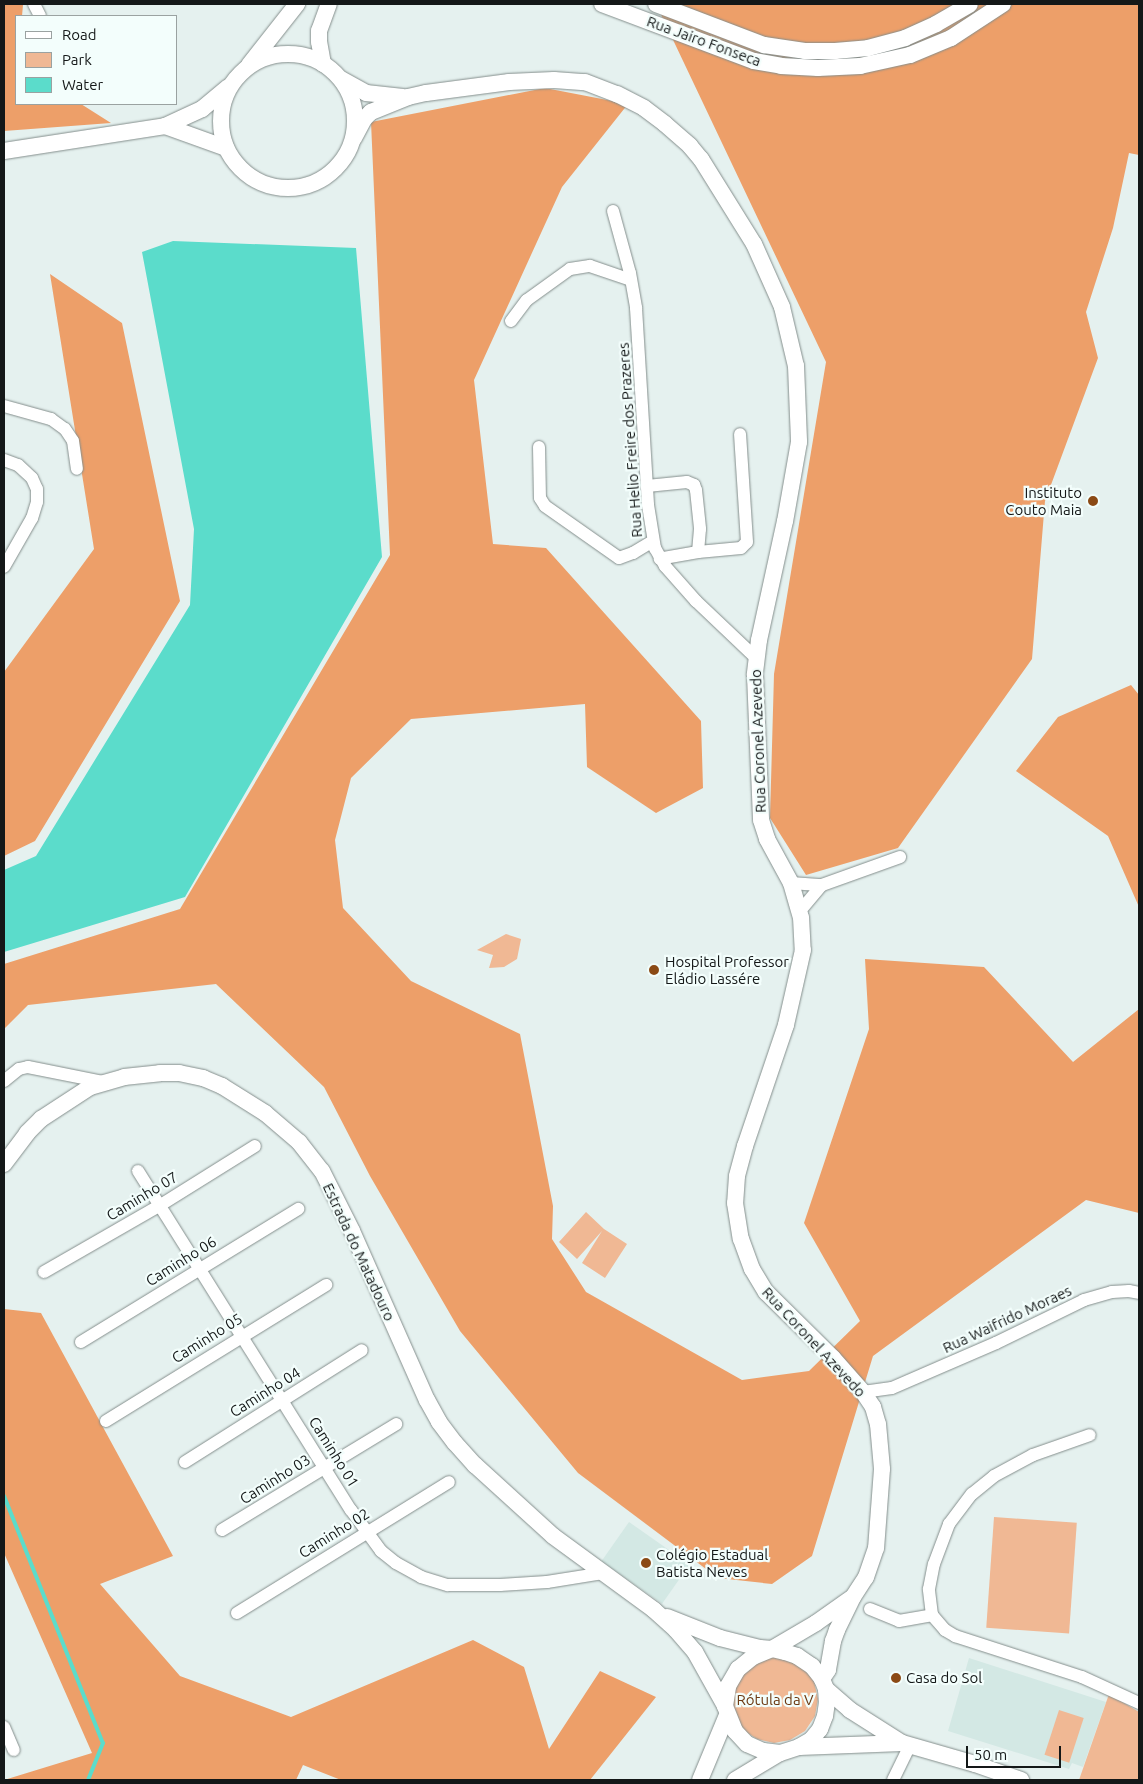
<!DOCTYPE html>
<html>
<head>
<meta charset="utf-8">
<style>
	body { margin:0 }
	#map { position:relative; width:1143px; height:1784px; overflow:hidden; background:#e5f1ef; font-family:Ubuntu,sans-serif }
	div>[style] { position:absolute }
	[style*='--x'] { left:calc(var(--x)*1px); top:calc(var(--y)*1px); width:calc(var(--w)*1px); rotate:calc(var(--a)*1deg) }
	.built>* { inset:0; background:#d3e8e4; transform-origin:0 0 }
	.green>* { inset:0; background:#f0b894; transform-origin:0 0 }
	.forest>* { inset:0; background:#ed9f69 }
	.water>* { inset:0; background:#5bdccb }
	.stream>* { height:4px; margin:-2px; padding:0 2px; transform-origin:2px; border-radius:2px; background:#5bdccb }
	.roads { filter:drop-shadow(0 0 1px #848e8c) drop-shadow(0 0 1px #848e8c) }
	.minor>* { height:12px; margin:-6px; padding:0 6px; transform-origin:6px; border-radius:6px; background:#fff }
	.major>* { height:16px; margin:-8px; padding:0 8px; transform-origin:8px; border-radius:8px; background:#fff }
	.major>.ring { margin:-8px; padding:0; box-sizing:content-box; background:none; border:16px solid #fff; border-radius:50% }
	.dots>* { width:14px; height:14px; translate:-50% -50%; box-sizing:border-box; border:2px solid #f3fefc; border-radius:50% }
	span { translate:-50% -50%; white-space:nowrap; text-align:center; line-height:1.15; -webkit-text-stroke:4.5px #f3fefc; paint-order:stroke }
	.street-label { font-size:15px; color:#141818 }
	.poi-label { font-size:15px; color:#141818 }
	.right { translate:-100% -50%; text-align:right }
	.left { translate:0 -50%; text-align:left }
	.park-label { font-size:15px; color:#6d3a13 }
	.frame { position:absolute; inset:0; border:5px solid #141818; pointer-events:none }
	.legend { position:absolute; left:15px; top:15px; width:162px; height:90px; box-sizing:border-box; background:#f3fefc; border:1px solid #9aa2a1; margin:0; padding:6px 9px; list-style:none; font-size:15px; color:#141818 }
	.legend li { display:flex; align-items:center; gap:10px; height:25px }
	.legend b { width:25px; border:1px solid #9aa2a1 }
	.scale { position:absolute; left:966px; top:1746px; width:95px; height:22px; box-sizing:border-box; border:2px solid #141818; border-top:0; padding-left:6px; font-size:15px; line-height:18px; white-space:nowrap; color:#141818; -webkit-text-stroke:4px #f3fefc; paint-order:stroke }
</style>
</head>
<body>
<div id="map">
	<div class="built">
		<div style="left:629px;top:1522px;width:74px;height:48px;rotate:35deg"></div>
		<div style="clip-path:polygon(969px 1658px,1106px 1702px,1083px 1767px,1072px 1763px,1069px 1769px,948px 1731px)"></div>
	</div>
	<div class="green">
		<div style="clip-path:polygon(506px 934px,521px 939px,517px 959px,504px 967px,489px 968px,493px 955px,477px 950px)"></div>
		<div style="clip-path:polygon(586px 1212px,604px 1229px,627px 1244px,605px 1278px,582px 1263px,602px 1231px,577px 1259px,559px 1242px)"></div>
		<div style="left:994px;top:1517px;width:83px;height:111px;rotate:4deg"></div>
		<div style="clip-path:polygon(772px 1656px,788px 1658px,803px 1667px,814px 1681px,818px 1699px,815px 1716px,805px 1731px,790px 1740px,774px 1743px,757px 1739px,743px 1730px,731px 1699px,743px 1670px)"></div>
		<div style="clip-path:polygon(1109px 1694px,1139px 1712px,1139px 1780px,1079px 1780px)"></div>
		<div style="left:1059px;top:1710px;width:26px;height:47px;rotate:18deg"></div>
	</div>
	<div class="forest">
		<div style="clip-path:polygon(4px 4px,23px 5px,22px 16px,16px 16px,16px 104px,81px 104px,111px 123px,4px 131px)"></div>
		<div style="clip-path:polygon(656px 4px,1139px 4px,1139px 155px,1129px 153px,1113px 228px,1086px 312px,1098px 358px,1045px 501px,1032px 659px,898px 848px,806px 875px,770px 818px,774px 674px,826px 362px)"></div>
		<div style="clip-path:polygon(545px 88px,628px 104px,562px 187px,474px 380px,493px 544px,546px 548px,701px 721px,703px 788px,656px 813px,587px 767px,585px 704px,411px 719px,351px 778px,335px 840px,343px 908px,411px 981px,520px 1034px,553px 1206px,552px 1239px,586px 1292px,742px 1380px,809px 1371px,860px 1321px,804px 1223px,869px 1029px,865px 959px,984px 967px,1073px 1062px,1139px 1009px,1139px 1213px,1086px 1200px,873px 1356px,812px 1556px,772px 1584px,718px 1578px,578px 1473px,460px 1331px,370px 1176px,324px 1087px,216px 984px,28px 1005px,4px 1029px,4px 964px,180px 909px,390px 555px,371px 122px)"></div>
		<div style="clip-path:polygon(50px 274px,122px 323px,180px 601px,35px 841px,4px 856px,4px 672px,94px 549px)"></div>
		<div style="clip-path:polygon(1131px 685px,1139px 695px,1139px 907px,1108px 836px,1016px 771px,1058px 717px)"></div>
		<div style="clip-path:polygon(4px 1309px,41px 1313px,173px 1556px,100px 1584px,180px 1676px,291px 1717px,473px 1640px,524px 1667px,549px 1749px,600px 1671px,656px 1697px,590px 1780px,341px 1780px,303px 1765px,296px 1780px,4px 1780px,92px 1753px,4px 1553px)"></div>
	</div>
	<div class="water">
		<div style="clip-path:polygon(173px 241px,356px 248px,382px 557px,185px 897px,4px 952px,4px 870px,36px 856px,190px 605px,194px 529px,142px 252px)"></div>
	</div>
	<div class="stream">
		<div style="--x:4;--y:1496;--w:266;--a:68.2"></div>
		<div style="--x:103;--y:1743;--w:40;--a:112"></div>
	</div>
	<div class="roads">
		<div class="minor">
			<div style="--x:34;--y:4;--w:13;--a:63"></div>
			<div style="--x:613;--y:211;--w:64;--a:74.7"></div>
			<div style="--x:630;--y:273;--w:36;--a:80"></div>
			<div style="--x:636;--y:308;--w:197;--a:86.5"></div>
			<div style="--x:648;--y:505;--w:44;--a:80.8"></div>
			<div style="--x:655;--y:548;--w:21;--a:61"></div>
			<div style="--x:665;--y:566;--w:47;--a:48.5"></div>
			<div style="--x:696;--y:601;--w:83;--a:43.5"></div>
			<div style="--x:511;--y:321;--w:26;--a:-53"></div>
			<div style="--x:527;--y:300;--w:53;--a:-35.8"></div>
			<div style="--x:570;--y:269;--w:20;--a:-9"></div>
			<div style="--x:590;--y:266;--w:43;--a:18.9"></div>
			<div style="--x:4;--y:406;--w:49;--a:15.5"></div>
			<div style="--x:51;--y:419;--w:17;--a:36"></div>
			<div style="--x:65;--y:429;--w:14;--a:56"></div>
			<div style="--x:73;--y:441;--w:28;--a:82"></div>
			<div style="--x:539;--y:447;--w:51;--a:88.9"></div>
			<div style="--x:540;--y:498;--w:9;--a:58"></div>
			<div style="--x:545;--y:506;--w:90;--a:35.1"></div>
			<div style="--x:619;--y:558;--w:15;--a:-20"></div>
			<div style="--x:633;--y:553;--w:23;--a:-31"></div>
			<div style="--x:4;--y:460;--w:15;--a:20"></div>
			<div style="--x:18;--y:465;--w:19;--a:43"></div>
			<div style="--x:32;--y:478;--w:12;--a:66"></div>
			<div style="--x:37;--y:489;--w:13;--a:90"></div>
			<div style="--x:37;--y:502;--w:17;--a:107"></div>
			<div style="--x:32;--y:518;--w:56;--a:119.7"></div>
			<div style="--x:647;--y:486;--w:40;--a:-5.7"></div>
			<div style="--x:687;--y:482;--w:8;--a:23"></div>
			<div style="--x:694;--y:485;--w:5;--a:68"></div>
			<div style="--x:696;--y:490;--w:39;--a:84"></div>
			<div style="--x:700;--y:529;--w:23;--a:95"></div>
			<div style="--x:698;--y:552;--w:39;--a:170"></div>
			<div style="--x:698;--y:552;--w:43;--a:-5.3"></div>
			<div style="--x:741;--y:548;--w:8;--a:-45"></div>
			<div style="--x:747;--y:542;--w:108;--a:-93.7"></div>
			<div style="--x:791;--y:883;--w:31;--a:4"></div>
			<div style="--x:822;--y:885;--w:83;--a:-19.7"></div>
			<div style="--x:800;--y:911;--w:34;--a:-50"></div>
			<div style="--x:4;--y:1081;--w:19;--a:-39"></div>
			<div style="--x:19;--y:1069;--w:9;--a:-13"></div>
			<div style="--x:28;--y:1067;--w:76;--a:11.3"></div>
			<div style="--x:138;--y:1171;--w:400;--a:57.9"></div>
			<div style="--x:351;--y:1510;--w:51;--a:53.8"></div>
			<div style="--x:381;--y:1551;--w:19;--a:39"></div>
			<div style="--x:396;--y:1563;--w:29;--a:29"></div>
			<div style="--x:421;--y:1577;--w:28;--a:17"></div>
			<div style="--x:448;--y:1585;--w:52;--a:0"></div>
			<div style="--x:500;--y:1585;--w:47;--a:-3.7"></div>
			<div style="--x:547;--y:1582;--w:58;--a:-9"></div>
			<div style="--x:44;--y:1272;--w:133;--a:-29.9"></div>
			<div style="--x:159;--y:1206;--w:113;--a:-32"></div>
			<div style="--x:81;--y:1342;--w:255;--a:-31.5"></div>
			<div style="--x:863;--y:1392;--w:29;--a:-8"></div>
			<div style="--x:892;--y:1388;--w:113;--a:-23.4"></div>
			<div style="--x:996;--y:1343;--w:98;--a:-26"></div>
			<div style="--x:1084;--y:1300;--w:29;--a:-16"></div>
			<div style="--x:1112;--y:1292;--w:17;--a:-3"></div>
			<div style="--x:1129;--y:1291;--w:10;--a:11"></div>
			<div style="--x:106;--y:1421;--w:259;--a:-31.7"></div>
			<div style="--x:185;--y:1462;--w:209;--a:-32.3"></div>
			<div style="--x:222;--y:1530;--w:204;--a:-31.3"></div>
			<div style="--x:870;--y:1609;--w:31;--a:22"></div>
			<div style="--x:899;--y:1621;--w:34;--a:-10"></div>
			<div style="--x:237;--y:1613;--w:249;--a:-31.7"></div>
			<div style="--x:932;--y:1615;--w:26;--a:-97"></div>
			<div style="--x:929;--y:1589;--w:25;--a:-79"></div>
			<div style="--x:934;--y:1564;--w:43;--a:-69.4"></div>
			<div style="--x:949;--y:1524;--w:38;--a:-53"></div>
			<div style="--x:972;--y:1494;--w:28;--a:-39"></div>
			<div style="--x:994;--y:1476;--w:44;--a:-28.3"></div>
			<div style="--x:1033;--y:1455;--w:60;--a:-19.3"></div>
			<div style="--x:932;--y:1615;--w:20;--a:49"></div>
			<div style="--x:945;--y:1630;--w:12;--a:31"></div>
			<div style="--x:955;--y:1636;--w:133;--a:17.9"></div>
			<div style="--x:1082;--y:1677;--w:63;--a:24.5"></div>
			<div style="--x:4;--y:1727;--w:25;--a:67"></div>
			<div style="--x:893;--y:1780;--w:39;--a:-64"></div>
		</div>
		<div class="major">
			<div style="--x:602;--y:4;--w:162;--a:20.6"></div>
			<div style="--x:754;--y:61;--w:27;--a:10"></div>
			<div style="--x:781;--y:66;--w:37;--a:3"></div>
			<div style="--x:818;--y:68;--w:42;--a:-2.7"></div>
			<div style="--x:860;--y:66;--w:51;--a:-12.4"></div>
			<div style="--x:910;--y:55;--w:44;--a:-22.5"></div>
			<div style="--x:951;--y:38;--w:62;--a:-33.2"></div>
			<div style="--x:656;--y:4;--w:116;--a:20.8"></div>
			<div style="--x:764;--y:45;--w:41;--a:8.3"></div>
			<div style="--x:805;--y:51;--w:30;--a:0"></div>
			<div style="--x:835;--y:51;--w:33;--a:-5"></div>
			<div style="--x:868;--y:48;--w:38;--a:-15"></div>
			<div style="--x:905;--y:38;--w:34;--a:-24"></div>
			<div style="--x:936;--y:24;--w:39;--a:-30"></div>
			<div class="ring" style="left:221px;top:54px;width:118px;height:118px"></div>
			<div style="--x:323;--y:64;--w:22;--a:-100"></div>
			<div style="--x:319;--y:42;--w:11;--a:-90"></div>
			<div style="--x:319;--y:31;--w:29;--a:-70"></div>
			<div style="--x:249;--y:65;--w:78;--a:-51.8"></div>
			<div style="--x:341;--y:79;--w:29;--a:29"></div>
			<div style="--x:366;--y:93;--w:37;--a:6"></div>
			<div style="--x:165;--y:126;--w:65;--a:19.8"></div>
			<div style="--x:354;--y:138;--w:21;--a:-62"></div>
			<div style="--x:364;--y:119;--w:10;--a:-45"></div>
			<div style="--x:371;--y:112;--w:40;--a:-22"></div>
			<div style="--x:408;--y:97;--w:18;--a:-13"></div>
			<div style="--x:426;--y:93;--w:84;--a:-7.5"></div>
			<div style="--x:509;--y:82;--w:45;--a:-2.5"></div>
			<div style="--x:554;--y:80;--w:31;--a:4"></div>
			<div style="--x:585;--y:82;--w:34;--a:21"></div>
			<div style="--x:617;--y:94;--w:30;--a:27"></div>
			<div style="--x:644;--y:108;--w:26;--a:37"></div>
			<div style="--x:665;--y:124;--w:33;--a:41"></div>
			<div style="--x:690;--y:146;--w:17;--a:50"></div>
			<div style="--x:701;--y:159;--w:100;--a:58.1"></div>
			<div style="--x:754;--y:244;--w:69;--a:66"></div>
			<div style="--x:782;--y:307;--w:61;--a:76.7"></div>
			<div style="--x:796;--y:366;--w:76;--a:87.7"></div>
			<div style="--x:799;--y:442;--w:80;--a:100"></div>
			<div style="--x:785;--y:521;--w:122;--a:102.3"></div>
			<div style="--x:759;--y:640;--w:35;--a:97"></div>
			<div style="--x:755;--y:675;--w:145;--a:87.6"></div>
			<div style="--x:761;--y:820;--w:20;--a:72"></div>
			<div style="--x:767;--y:839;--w:50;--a:61.4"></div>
			<div style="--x:791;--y:883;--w:35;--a:74"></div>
			<div style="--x:801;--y:917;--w:33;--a:87"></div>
			<div style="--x:803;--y:950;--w:77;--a:102.8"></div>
			<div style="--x:786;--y:1025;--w:128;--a:108.7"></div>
			<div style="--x:745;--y:1146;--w:31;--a:105"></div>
			<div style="--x:737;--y:1176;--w:27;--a:94"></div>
			<div style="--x:735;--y:1203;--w:36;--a:81"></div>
			<div style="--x:741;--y:1239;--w:32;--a:70"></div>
			<div style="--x:752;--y:1269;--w:27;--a:59"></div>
			<div style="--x:766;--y:1292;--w:94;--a:44.6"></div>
			<div style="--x:833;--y:1358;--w:45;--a:48.6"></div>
			<div style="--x:863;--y:1392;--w:18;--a:56"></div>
			<div style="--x:873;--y:1407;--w:18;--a:74"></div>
			<div style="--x:878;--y:1424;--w:45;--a:84.9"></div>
			<div style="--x:882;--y:1469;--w:79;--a:94.3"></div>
			<div style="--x:876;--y:1548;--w:31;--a:109"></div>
			<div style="--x:866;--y:1577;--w:24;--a:123"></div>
			<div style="--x:853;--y:1597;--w:37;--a:116"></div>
			<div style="--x:837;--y:1630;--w:12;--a:110"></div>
			<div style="--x:833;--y:1641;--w:29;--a:100"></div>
			<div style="--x:828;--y:1670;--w:11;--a:124"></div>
			<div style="--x:4;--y:151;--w:163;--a:-8.8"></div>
			<div style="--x:165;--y:126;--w:41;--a:-24.7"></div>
			<div style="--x:202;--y:109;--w:34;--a:-40"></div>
			<div style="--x:4;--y:1164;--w:39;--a:-53"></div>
			<div style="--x:27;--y:1133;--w:20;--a:-45"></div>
			<div style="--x:41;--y:1119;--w:59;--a:-33.1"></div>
			<div style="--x:90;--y:1087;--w:35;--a:-16"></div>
			<div style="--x:124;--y:1077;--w:36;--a:-6"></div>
			<div style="--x:160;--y:1073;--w:19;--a:0"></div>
			<div style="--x:179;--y:1073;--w:25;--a:12"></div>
			<div style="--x:203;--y:1078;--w:21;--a:23"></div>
			<div style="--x:222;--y:1086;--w:51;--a:32.1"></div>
			<div style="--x:265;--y:1113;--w:45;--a:40.5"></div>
			<div style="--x:299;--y:1142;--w:37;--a:52"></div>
			<div style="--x:322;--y:1171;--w:67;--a:63.4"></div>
			<div style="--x:352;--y:1231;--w:185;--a:66.1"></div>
			<div style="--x:427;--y:1400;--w:25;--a:61"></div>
			<div style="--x:439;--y:1422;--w:26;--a:53"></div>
			<div style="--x:455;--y:1443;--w:30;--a:48"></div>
			<div style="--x:475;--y:1465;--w:105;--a:42.3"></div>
			<div style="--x:553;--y:1536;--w:125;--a:36.2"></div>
			<div style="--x:654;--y:1610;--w:30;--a:42"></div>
			<div style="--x:676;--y:1630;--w:29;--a:49"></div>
			<div style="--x:695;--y:1652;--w:62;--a:60.9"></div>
			<div style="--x:667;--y:1617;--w:57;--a:21.6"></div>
			<div style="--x:720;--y:1638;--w:41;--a:14"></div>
			<div style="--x:760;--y:1648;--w:12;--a:5"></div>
			<div style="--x:772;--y:1649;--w:13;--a:13"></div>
			<div style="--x:785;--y:1652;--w:13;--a:18"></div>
			<div style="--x:797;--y:1656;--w:18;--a:34"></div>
			<div style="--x:812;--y:1666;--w:16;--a:52"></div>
			<div style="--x:822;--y:1679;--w:11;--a:68"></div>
			<div style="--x:826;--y:1689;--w:13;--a:86"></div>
			<div style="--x:827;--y:1702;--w:14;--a:98"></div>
			<div style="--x:825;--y:1716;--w:14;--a:111"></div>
			<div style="--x:820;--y:1729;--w:14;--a:129"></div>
			<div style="--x:811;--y:1740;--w:14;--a:150"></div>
			<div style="--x:799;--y:1747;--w:20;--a:162"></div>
			<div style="--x:780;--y:1753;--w:17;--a:-173"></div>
			<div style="--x:763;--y:1751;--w:17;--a:-156"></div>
			<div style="--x:747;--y:1744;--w:18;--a:-133"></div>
			<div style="--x:735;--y:1731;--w:27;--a:-112"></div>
			<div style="--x:725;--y:1706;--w:20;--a:-81"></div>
			<div style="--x:728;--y:1686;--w:20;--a:-60"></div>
			<div style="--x:738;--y:1669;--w:19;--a:-39"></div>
			<div style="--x:753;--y:1657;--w:21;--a:-23"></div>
			<div style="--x:772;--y:1649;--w:51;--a:-30.6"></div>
			<div style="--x:816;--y:1623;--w:42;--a:-35.2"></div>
			<div style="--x:826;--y:1689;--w:32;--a:41"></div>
			<div style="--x:850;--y:1710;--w:62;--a:32.4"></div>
			<div style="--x:799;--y:1747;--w:103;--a:-2.2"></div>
			<div style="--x:902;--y:1743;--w:76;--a:16"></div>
			<div style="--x:975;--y:1764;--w:49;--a:19.2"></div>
			<div style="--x:700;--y:1780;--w:70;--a:-67.4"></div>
			<div style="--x:735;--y:1780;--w:52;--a:-31"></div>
		</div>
	</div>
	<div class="dots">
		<div style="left:1093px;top:501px;background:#8b4a15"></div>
		<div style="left:654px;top:970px;background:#8b4a15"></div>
		<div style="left:646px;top:1563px;background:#8b4a15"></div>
		<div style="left:896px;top:1678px;background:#8b4a15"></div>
	</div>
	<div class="street-label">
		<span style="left:704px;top:41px;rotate:20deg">Rua Jairo Fonseca</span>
		<span style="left:630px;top:440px;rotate:-94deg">Rua Helio Freire dos Prazeres</span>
		<span style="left:758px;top:741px;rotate:-92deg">Rua Coronel Azevedo</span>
		<span style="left:142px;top:1196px;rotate:-31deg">Caminho 07</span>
		<span style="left:359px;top:1252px;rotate:65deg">Estrada do Matadouro</span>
		<span style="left:181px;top:1261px;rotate:-32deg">Caminho 06</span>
		<span style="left:1007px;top:1319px;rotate:-25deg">Rua Waifrido Moraes</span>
		<span style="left:207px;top:1338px;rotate:-32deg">Caminho 05</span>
		<span style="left:814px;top:1342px;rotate:47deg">Rua Coronel Azevedo</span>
		<span style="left:265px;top:1392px;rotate:-32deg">Caminho 04</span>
		<span style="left:334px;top:1452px;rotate:58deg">Caminho 01</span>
		<span style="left:275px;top:1479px;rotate:-32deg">Caminho 03</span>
		<span style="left:334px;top:1533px;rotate:-32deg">Caminho 02</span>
	</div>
	<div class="poi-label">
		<span class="right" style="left:1082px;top:501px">Instituto<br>Couto Maia</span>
		<span class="left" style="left:665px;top:970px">Hospital Professor<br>Eládio Lassére</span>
		<span class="left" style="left:656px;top:1563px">Colégio Estadual<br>Batista Neves</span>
		<span class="left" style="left:906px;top:1678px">Casa do Sol</span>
	</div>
	<div class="park-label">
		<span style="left:775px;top:1700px">Rótula da V</span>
	</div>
	<div class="frame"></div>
	<ul class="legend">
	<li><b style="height:6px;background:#fff"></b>Road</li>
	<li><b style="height:14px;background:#f0b894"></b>Park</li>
	<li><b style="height:14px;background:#5bdccb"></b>Water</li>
	</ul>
	<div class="scale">50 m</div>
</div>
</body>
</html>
